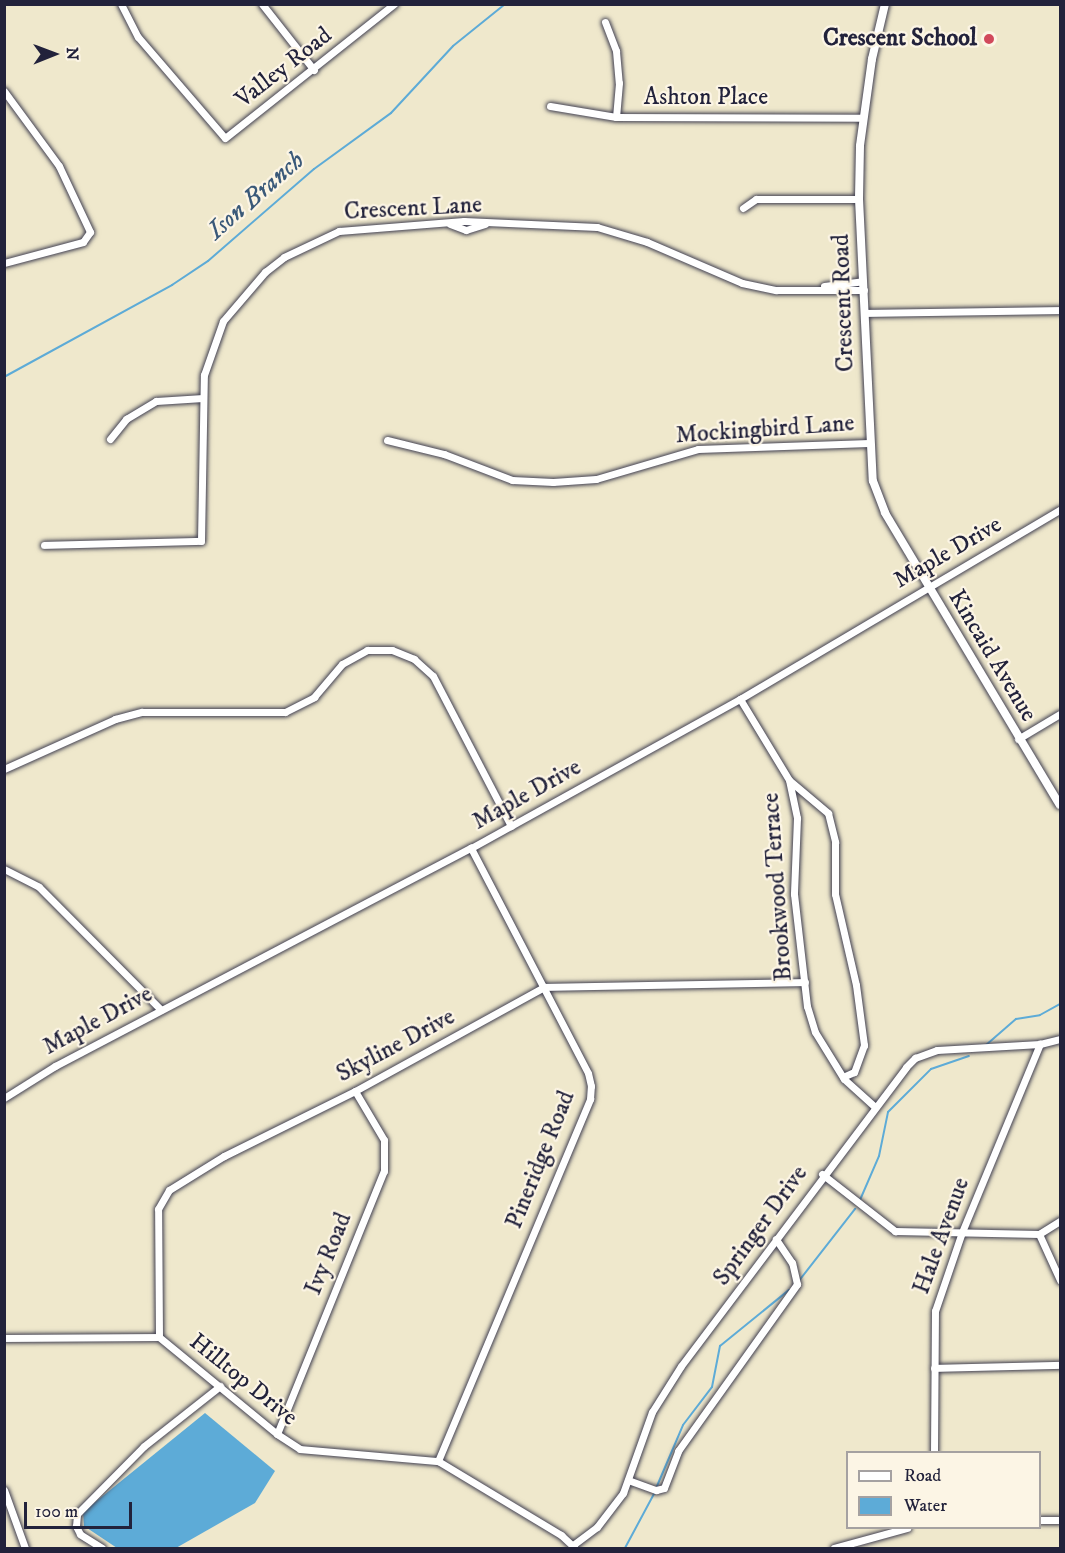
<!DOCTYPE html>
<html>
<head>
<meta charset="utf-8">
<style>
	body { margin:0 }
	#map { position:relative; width:1065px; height:1553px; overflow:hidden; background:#efe8cc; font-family:"IM FELL DW Pica",serif }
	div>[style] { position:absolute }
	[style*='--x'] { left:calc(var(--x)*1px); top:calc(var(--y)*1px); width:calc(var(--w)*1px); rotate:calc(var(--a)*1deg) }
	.water>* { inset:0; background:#5dabd7 }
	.stream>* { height:2px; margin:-1px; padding:0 1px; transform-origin:1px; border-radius:1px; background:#5dabd7 }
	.roads { filter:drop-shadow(0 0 2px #414051) drop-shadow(0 0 2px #414051) }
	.minor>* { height:7px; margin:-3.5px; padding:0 3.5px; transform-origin:3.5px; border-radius:3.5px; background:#fff }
	.tertiary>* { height:8px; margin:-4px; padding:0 4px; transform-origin:4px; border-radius:4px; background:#fff }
	.dots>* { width:16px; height:16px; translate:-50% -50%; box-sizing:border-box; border:3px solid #fcf5e5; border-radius:50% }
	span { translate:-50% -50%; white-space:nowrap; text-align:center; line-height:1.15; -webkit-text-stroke:4.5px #fcf5e5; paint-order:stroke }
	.poi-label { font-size:24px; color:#22223b; font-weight:700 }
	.right { translate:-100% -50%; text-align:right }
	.street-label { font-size:24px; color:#22223b }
	.water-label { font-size:26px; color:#3a5979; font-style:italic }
	.frame { position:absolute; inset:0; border:6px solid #22223b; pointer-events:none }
	.legend { position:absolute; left:846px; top:1451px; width:195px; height:78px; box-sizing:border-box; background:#fcf5e5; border:2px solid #a5a1a1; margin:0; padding:8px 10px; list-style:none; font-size:18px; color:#22223b }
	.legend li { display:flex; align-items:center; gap:12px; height:30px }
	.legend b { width:30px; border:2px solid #a5a1a1 }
	.north { position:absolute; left:24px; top:24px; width:60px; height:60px; -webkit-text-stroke:4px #fcf5e5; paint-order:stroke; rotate:89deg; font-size:16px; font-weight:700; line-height:24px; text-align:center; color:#22223b }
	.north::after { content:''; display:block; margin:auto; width:21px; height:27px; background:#22223b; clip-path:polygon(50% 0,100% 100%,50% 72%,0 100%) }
	.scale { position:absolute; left:24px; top:1502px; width:108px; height:27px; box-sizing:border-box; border:3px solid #22223b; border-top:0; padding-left:8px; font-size:18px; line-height:21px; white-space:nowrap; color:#22223b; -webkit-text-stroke:4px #fcf5e5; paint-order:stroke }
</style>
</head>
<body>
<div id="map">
	<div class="water">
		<div style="clip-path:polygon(205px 1413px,275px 1471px,255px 1503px,176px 1548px,117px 1548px,84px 1526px,83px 1512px)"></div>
	</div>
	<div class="stream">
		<div style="--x:4;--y:377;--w:192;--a:-28.7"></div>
		<div style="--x:172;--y:285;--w:43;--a:-33.7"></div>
		<div style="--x:208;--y:261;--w:140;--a:-41"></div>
		<div style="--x:314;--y:169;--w:95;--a:-36"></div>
		<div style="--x:391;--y:113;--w:91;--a:-47.2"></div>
		<div style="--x:453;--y:46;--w:67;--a:-38.9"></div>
		<div style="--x:986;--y:1045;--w:40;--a:-41"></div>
		<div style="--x:1016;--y:1019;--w:24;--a:-9"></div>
		<div style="--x:1040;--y:1015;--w:23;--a:-29"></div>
		<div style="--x:860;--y:1200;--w:48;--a:-66.6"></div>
		<div style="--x:879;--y:1156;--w:45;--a:-78.4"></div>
		<div style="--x:888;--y:1112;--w:61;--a:-45"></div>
		<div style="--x:931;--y:1069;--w:40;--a:-18.9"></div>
		<div style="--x:798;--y:1282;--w:93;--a:-52"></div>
		<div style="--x:657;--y:1486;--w:66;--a:-66.9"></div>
		<div style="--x:683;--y:1425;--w:48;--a:-52.7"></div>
		<div style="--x:712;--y:1387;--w:42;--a:-79"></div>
		<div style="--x:720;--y:1346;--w:89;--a:-39.1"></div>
		<div style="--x:625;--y:1548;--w:64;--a:-61.8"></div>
	</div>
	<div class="roads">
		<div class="minor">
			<div style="--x:121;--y:4;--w:37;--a:63"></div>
			<div style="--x:138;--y:37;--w:133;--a:49.3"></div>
			<div style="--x:225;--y:138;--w:216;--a:-38.4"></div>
			<div style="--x:262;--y:4;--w:84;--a:51.8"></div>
			<div style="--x:605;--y:22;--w:31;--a:69"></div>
			<div style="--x:616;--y:51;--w:32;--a:85"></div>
			<div style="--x:619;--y:83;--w:34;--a:95"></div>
			<div style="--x:4;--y:91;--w:93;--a:53.7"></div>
			<div style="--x:59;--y:166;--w:73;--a:64.8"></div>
			<div style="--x:90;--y:232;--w:12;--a:125"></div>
			<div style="--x:83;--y:242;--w:82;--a:165.1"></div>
			<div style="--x:550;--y:106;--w:67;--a:9.5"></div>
			<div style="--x:616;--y:117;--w:247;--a:0.2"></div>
			<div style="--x:743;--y:208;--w:16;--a:-35"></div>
			<div style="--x:756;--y:199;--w:103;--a:0"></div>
			<div style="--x:450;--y:224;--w:17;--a:21"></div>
			<div style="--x:466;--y:230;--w:20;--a:-18"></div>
			<div style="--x:824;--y:286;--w:39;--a:-7"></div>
			<div style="--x:865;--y:313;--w:195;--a:-0.9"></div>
			<div style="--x:110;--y:439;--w:26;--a:-51"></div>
			<div style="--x:126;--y:419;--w:35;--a:-31"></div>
			<div style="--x:156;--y:401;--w:47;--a:-3.7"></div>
			<div style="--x:387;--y:440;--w:59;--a:13.8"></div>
			<div style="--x:444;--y:454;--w:73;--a:20.9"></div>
			<div style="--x:512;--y:480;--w:41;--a:2.8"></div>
			<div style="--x:553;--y:482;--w:43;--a:-4"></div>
			<div style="--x:596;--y:479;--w:106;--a:-16.4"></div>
			<div style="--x:698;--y:449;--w:171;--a:-2"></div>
			<div style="--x:44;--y:545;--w:157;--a:-1.5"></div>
			<div style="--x:201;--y:541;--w:166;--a:-89"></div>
			<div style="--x:204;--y:375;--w:57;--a:-70.6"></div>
			<div style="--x:223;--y:321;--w:65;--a:-49.4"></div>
			<div style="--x:265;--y:272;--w:24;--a:-38"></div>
			<div style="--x:284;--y:257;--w:61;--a:-25.3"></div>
			<div style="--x:339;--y:231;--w:125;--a:-4.6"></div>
			<div style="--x:464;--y:221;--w:133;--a:2.6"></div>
			<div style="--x:597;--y:227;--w:52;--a:16.7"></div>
			<div style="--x:647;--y:242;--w:103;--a:23.3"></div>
			<div style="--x:742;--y:283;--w:35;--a:12"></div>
			<div style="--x:776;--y:290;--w:88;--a:0"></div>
			<div style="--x:740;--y:699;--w:95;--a:58.8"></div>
			<div style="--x:789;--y:780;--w:39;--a:78"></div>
			<div style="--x:797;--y:818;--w:76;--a:92.3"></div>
			<div style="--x:794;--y:894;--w:113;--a:83.4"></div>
			<div style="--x:807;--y:1006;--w:27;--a:73"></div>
			<div style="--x:815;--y:1032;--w:55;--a:58.3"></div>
			<div style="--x:844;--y:1079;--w:42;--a:42.1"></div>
			<div style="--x:1018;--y:739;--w:49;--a:-30.8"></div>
			<div style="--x:4;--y:769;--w:122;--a:-24.2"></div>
			<div style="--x:115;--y:719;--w:28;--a:-15"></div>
			<div style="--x:142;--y:712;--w:143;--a:0"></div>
			<div style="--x:285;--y:712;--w:33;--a:-27"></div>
			<div style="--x:314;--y:697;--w:43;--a:-49.7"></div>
			<div style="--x:342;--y:664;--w:29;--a:-29"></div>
			<div style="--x:367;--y:650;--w:25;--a:0"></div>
			<div style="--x:392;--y:650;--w:24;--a:22"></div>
			<div style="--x:414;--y:659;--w:25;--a:42"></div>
			<div style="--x:433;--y:676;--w:169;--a:62.5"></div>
			<div style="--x:790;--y:781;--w:50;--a:40.1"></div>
			<div style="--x:828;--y:813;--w:30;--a:76"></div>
			<div style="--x:835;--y:842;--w:52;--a:90"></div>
			<div style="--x:835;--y:894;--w:93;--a:77"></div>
			<div style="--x:856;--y:985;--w:61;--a:82.4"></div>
			<div style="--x:864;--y:1045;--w:29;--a:110"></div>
			<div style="--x:854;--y:1072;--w:12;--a:156"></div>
			<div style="--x:4;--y:869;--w:39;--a:27"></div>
			<div style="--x:39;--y:887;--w:173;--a:45.2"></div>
			<div style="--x:4;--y:1098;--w:60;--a:-32.1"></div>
			<div style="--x:55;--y:1066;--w:470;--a:-27.7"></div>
			<div style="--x:471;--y:848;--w:308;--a:-29"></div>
			<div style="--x:740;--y:699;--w:372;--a:-30.6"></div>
			<div style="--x:822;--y:1174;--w:93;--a:38"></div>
			<div style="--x:895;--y:1231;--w:144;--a:1.2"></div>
			<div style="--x:1039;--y:1234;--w:25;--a:-32"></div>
			<div style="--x:1039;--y:1234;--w:51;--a:65.5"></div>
			<div style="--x:159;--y:1337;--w:128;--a:-90.4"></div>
			<div style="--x:158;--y:1209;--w:22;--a:-60"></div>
			<div style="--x:169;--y:1190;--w:65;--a:-31.7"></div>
			<div style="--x:224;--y:1156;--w:146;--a:-26.4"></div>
			<div style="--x:355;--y:1091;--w:216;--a:-28.8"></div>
			<div style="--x:544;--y:987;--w:261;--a:-1.1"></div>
			<div style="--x:159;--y:1337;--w:153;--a:39.4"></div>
			<div style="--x:277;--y:1434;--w:27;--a:33"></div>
			<div style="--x:300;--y:1449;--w:139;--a:5"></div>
			<div style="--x:438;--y:1461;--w:144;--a:31"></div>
			<div style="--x:561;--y:1535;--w:18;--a:43"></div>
			<div style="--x:4;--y:1338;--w:155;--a:-0.4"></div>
			<div style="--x:934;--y:1368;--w:126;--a:-1.4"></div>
			<div style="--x:277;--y:1434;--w:284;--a:-67.9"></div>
			<div style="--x:384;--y:1171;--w:31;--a:-90"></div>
			<div style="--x:384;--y:1140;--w:57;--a:-120.6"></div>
			<div style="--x:934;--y:1452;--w:141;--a:-89.6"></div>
			<div style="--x:935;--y:1311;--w:83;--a:-71.1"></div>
			<div style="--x:962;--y:1232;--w:204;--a:-67.5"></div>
			<div style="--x:438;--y:1461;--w:393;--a:-67.2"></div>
			<div style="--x:590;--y:1099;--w:13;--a:-86"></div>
			<div style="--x:591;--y:1086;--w:13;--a:-103"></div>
			<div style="--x:588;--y:1073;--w:254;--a:-117.5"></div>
			<div style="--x:628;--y:1480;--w:30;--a:20"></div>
			<div style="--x:656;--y:1490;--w:8;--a:-14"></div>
			<div style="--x:664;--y:1488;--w:40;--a:-69"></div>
			<div style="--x:678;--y:1451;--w:205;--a:-54.5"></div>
			<div style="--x:797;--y:1284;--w:22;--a:-103"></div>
			<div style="--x:792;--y:1263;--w:29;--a:-124"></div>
			<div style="--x:4;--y:1490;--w:62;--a:70.1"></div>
			<div style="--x:1040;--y:1520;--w:20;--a:0"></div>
			<div style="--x:573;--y:1545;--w:30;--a:-37"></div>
			<div style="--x:597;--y:1527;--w:43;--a:-52.6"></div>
			<div style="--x:623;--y:1493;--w:86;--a:-70.3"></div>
			<div style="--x:652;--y:1412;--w:54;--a:-57.8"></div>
			<div style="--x:681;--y:1366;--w:374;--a:-53"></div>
			<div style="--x:906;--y:1067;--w:13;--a:-45"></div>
			<div style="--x:915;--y:1058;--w:23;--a:-20"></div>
			<div style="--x:937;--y:1050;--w:103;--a:-3.3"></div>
			<div style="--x:1040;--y:1044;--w:21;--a:-14"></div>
			<div style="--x:102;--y:1548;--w:26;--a:-148"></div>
			<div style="--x:80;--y:1534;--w:9;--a:-117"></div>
			<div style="--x:76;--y:1526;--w:12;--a:-85"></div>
			<div style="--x:77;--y:1514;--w:95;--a:-45.4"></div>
			<div style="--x:144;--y:1446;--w:97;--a:-38.3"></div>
			<div style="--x:834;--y:1548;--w:76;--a:-15.3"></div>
		</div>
		<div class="tertiary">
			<div style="--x:885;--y:4;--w:57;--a:103.3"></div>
			<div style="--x:872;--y:59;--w:88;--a:97.9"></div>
			<div style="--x:860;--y:146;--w:53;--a:91.1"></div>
			<div style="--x:859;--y:199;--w:282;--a:87.2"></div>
			<div style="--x:873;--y:481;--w:34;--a:69"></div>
			<div style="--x:885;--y:513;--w:340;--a:59.1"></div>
		</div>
	</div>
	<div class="dots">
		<div style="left:989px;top:39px;background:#d1495b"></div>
	</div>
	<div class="poi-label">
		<span class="right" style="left:977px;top:39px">Crescent School</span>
	</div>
	<div class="street-label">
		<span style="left:284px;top:68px;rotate:-38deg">Valley Road</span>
		<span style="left:706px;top:98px">Ashton Place</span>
		<span style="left:413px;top:209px;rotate:-3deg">Crescent Lane</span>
		<span style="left:844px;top:303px;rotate:-92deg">Crescent Road</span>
		<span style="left:765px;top:430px;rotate:-4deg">Mockingbird Lane</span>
		<span style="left:948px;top:553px;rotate:-30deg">Maple Drive</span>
		<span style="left:992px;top:656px;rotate:59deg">Kincaid Avenue</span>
		<span style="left:527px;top:795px;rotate:-29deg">Maple Drive</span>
		<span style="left:778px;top:887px;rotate:-94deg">Brookwood Terrace</span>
		<span style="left:98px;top:1021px;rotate:-28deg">Maple Drive</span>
		<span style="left:396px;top:1046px;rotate:-28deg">Skyline Drive</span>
		<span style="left:541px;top:1160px;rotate:-68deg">Pineridge Road</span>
		<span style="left:761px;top:1226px;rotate:-54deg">Springer Drive</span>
		<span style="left:942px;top:1236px;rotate:-70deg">Hale Avenue</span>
		<span style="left:329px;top:1254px;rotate:-68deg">Ivy Road</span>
		<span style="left:243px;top:1380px;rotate:39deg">Hilltop Drive</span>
	</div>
	<div class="water-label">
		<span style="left:256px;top:196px;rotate:-41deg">Ison Branch</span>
	</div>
	<div class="frame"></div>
	<ul class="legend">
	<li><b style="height:8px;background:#fff"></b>Road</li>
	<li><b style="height:16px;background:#5dabd7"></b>Water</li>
	</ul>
	<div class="north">N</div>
	<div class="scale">100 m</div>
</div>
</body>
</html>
